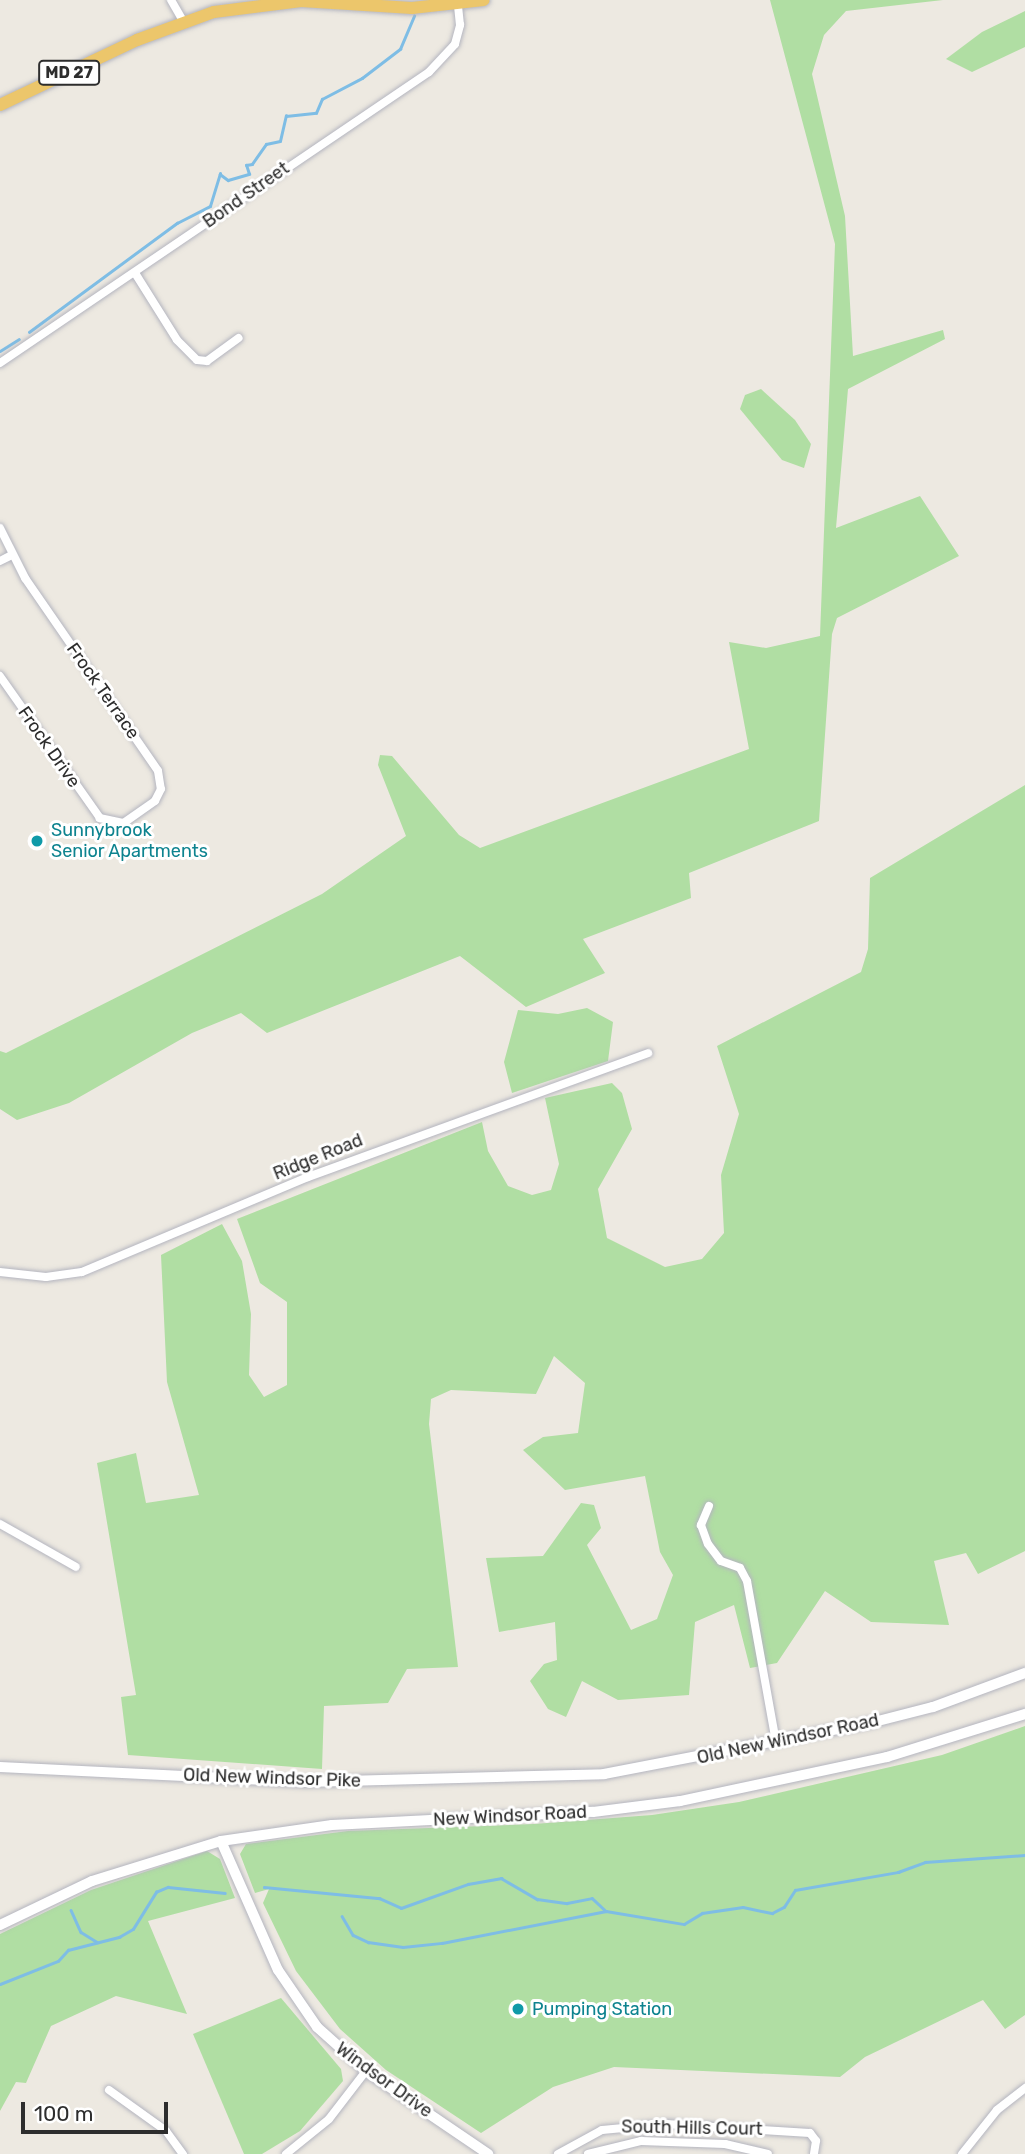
<!DOCTYPE html>
<html>
<head>
<meta charset="utf-8">
<style>
	body { margin:0 }
	#map { position:relative; width:1025px; height:2154px; overflow:hidden; background:#ede9e1; font-family:Rubik,sans-serif }
	div>[style] { position:absolute }
	[style*='--x'] { left:calc(var(--x)*1px); top:calc(var(--y)*1px); width:calc(var(--w)*1px); rotate:calc(var(--a)*1deg) }
	.green>* { inset:0; background:#b0dea3 }
	.stream>* { height:2.5px; margin:-1.25px; padding:0 1.25px; transform-origin:1.25px; border-radius:1.25px; background:#7ebde5 }
	.roads { filter:drop-shadow(0 0 2px #b4b5bf) drop-shadow(0 0 2px #b4b5bf) }
	.minor>* { height:8px; margin:-4px; padding:0 4px; transform-origin:4px; border-radius:4px; background:#fff }
	.tertiary>* { height:10px; margin:-5px; padding:0 5px; transform-origin:5px; border-radius:5px; background:#fff }
	.secondary>* { height:10px; margin:-5px; padding:0 5px; transform-origin:5px; border-radius:5px; background:#fff }
	.trunk>* { height:12px; margin:-6px; padding:0 6px; transform-origin:6px; border-radius:6px; background:#ecc66b }
	.dots>* { width:19px; height:19px; translate:-50% -50%; box-sizing:border-box; border:4px solid #fff; border-radius:50% }
	span { translate:-50% -50%; white-space:nowrap; text-align:center; line-height:1.15; -webkit-text-stroke:6px #fff; paint-order:stroke }
	.shield-label span { padding:2px 5px; background:#fff; border:2px solid; border-radius:5px; -webkit-text-stroke-width:0 }
	.shield-label { font-size:16px; color:#2d2d2d; font-weight:700 }
	.street-label { font-size:18px; color:#2d2d2d }
	.culture-label { font-size:18px; color:#0d838f }
	.left { translate:0 -50%; text-align:left }
	.scale { position:absolute; left:21px; top:2102px; width:147px; height:32px; box-sizing:border-box; border:4px solid #2d2d2d; border-top:0; padding-left:9px; font-size:21px; line-height:24px; white-space:nowrap; color:#2d2d2d; -webkit-text-stroke:5px #fff; paint-order:stroke }
</style>
</head>
<body>
<div id="map">
	<div class="green">
		<div style="clip-path:polygon(770px 0,943px 0,846px 11px,824px 35px,812px 74px,845px 216px,853px 356px,943px 330px,945px 339px,848px 389px,836px 528px,920px 496px,959px 556px,837px 618px,832px 634px,819px 821px,689px 873px,691px 898px,583px 939px,605px 973px,526px 1007px,460px 956px,267px 1033px,241px 1013px,192px 1033px,69px 1103px,17px 1120px,0 1109px,0 1051px,6px 1053px,322px 894px,406px 836px,378px 765px,380px 755px,392px 756px,459px 835px,480px 848px,749px 749px,729px 642px,766px 648px,820px 636px,835px 244px)"></div>
		<div style="clip-path:polygon(1025px 11px,1025px 47px,972px 72px,946px 59px,982px 32px)"></div>
		<div style="clip-path:polygon(761px 389px,795px 420px,811px 444px,804px 468px,782px 460px,740px 409px,745px 395px)"></div>
		<div style="clip-path:polygon(1025px 785px,1025px 1551px,978px 1574px,966px 1553px,934px 1561px,949px 1625px,871px 1622px,825px 1591px,777px 1663px,750px 1668px,734px 1605px,695px 1622px,689px 1695px,618px 1700px,582px 1681px,566px 1717px,548px 1709px,530px 1681px,544px 1664px,557px 1660px,555px 1622px,499px 1632px,486px 1558px,543px 1556px,581px 1503px,594px 1505px,601px 1528px,587px 1545px,631px 1630px,657px 1619px,673px 1575px,660px 1552px,645px 1476px,565px 1490px,523px 1450px,543px 1437px,578px 1433px,585px 1383px,554px 1356px,536px 1394px,451px 1390px,431px 1399px,429px 1424px,458px 1667px,407px 1669px,388px 1703px,324px 1706px,322px 1769px,128px 1755px,121px 1697px,136px 1695px,97px 1463px,136px 1453px,146px 1503px,199px 1495px,167px 1382px,161px 1255px,222px 1224px,242px 1261px,251px 1314px,249px 1375px,264px 1397px,287px 1385px,287px 1302px,260px 1283px,237px 1219px,482px 1122px,488px 1151px,508px 1186px,532px 1195px,551px 1190px,559px 1164px,545px 1098px,612px 1083px,622px 1093px,632px 1129px,598px 1189px,607px 1238px,665px 1267px,702px 1259px,724px 1233px,721px 1175px,739px 1114px,717px 1046px,861px 972px,868px 949px,870px 878px)"></div>
		<div style="clip-path:polygon(587px 1008px,613px 1022px,608px 1061px,512px 1093px,504px 1062px,518px 1010px,558px 1014px)"></div>
		<div style="clip-path:polygon(1025px 1726px,1025px 2015px,1005px 2029px,983px 2000px,865px 2057px,840px 2077px,614px 2067px,553px 2087px,481px 2133px,386px 2070px,340px 2029px,296px 1971px,263px 1903px,269px 1889px,255px 1893px,240px 1854px,246px 1844px,348px 1831px,534px 1824px,652px 1815px,739px 1802px,942px 1755px)"></div>
		<div style="clip-path:polygon(207px 1851px,220px 1859px,235px 1898px,148px 1921px,187px 2014px,116px 1996px,51px 2026px,26px 2083px,16px 2082px,0 2111px,0 1934px,91px 1890px)"></div>
		<div style="clip-path:polygon(281px 1998px,341px 2069px,343px 2081px,300px 2131px,262px 2154px,244px 2154px,193px 2034px)"></div>
	</div>
	<div class="stream">
		<div style="--x:29;--y:332;--w:184;--a:-36.4"></div>
		<div style="--x:177;--y:223;--w:37;--a:-27"></div>
		<div style="--x:210;--y:206;--w:34;--a:-73"></div>
		<div style="--x:220;--y:174;--w:10;--a:37"></div>
		<div style="--x:228;--y:180;--w:22;--a:-16"></div>
		<div style="--x:249;--y:174;--w:9;--a:-108"></div>
		<div style="--x:246;--y:165;--w:6;--a:-9"></div>
		<div style="--x:252;--y:164;--w:24;--a:-55"></div>
		<div style="--x:266;--y:144;--w:14;--a:-12"></div>
		<div style="--x:280;--y:141;--w:26;--a:-77"></div>
		<div style="--x:286;--y:116;--w:30;--a:-6"></div>
		<div style="--x:316;--y:113;--w:15;--a:-67"></div>
		<div style="--x:322;--y:99;--w:45;--a:-27.7"></div>
		<div style="--x:362;--y:78;--w:48;--a:-37.3"></div>
		<div style="--x:400;--y:49;--w:36;--a:-67"></div>
		<div style="--x:0;--y:351;--w:22;--a:-32"></div>
		<div style="--x:264;--y:1887;--w:116;--a:5.5"></div>
		<div style="--x:379;--y:1898;--w:24;--a:24"></div>
		<div style="--x:401;--y:1908;--w:71;--a:-19.7"></div>
		<div style="--x:468;--y:1884;--w:34;--a:-10"></div>
		<div style="--x:501;--y:1878;--w:42;--a:30.3"></div>
		<div style="--x:537;--y:1899;--w:30;--a:8"></div>
		<div style="--x:567;--y:1903;--w:25;--a:-11"></div>
		<div style="--x:592;--y:1898;--w:19;--a:43"></div>
		<div style="--x:71;--y:1910;--w:24;--a:66"></div>
		<div style="--x:81;--y:1932;--w:19;--a:32"></div>
		<div style="--x:342;--y:1916;--w:22;--a:60"></div>
		<div style="--x:353;--y:1935;--w:17;--a:25"></div>
		<div style="--x:368;--y:1942;--w:35;--a:8"></div>
		<div style="--x:403;--y:1947;--w:39;--a:-6"></div>
		<div style="--x:442;--y:1943;--w:167;--a:-11"></div>
		<div style="--x:606;--y:1911;--w:79;--a:9.5"></div>
		<div style="--x:684;--y:1924;--w:21;--a:-31"></div>
		<div style="--x:702;--y:1913;--w:41;--a:-8.3"></div>
		<div style="--x:743;--y:1907;--w:30;--a:12"></div>
		<div style="--x:772;--y:1913;--w:13;--a:-27"></div>
		<div style="--x:784;--y:1907;--w:20;--a:-57"></div>
		<div style="--x:795;--y:1890;--w:105;--a:-9.9"></div>
		<div style="--x:898;--y:1872;--w:29;--a:-20"></div>
		<div style="--x:925;--y:1862;--w:100;--a:-4"></div>
		<div style="--x:0;--y:1984;--w:62;--a:-21.6"></div>
		<div style="--x:58;--y:1961;--w:15;--a:-48"></div>
		<div style="--x:68;--y:1950;--w:53;--a:-14.3"></div>
		<div style="--x:119;--y:1937;--w:16;--a:-30"></div>
		<div style="--x:133;--y:1929;--w:44;--a:-58.1"></div>
		<div style="--x:156;--y:1892;--w:13;--a:-23"></div>
		<div style="--x:168;--y:1887;--w:57;--a:6"></div>
	</div>
	<div class="roads">
		<div class="minor">
			<div style="--x:171;--y:0;--w:24;--a:60"></div>
			<div style="--x:135;--y:273;--w:79;--a:57.9"></div>
			<div style="--x:177;--y:340;--w:28;--a:45"></div>
			<div style="--x:197;--y:360;--w:10;--a:6"></div>
			<div style="--x:207;--y:361;--w:39;--a:-36"></div>
			<div style="--x:0;--y:363;--w:518;--a:-34.15"></div>
			<div style="--x:429;--y:72;--w:38;--a:-47"></div>
			<div style="--x:455;--y:44;--w:20;--a:-75"></div>
			<div style="--x:460;--y:25;--w:20;--a:-96"></div>
			<div style="--x:0;--y:528;--w:56;--a:63.4"></div>
			<div style="--x:25;--y:578;--w:234;--a:55.4"></div>
			<div style="--x:158;--y:771;--w:18;--a:81"></div>
			<div style="--x:161;--y:789;--w:13;--a:117"></div>
			<div style="--x:155;--y:801;--w:39;--a:145"></div>
			<div style="--x:123;--y:823;--w:24;--a:-168"></div>
			<div style="--x:100;--y:818;--w:174;--a:-125.2"></div>
			<div style="--x:0;--y:561;--w:13;--a:-27"></div>
			<div style="--x:0;--y:1272;--w:46;--a:6.2"></div>
			<div style="--x:46;--y:1277;--w:36;--a:-8"></div>
			<div style="--x:82;--y:1272;--w:245;--a:-22.8"></div>
			<div style="--x:308;--y:1177;--w:362;--a:-20"></div>
			<div style="--x:709;--y:1506;--w:21;--a:113"></div>
			<div style="--x:701;--y:1525;--w:20;--a:70"></div>
			<div style="--x:708;--y:1544;--w:21;--a:53"></div>
			<div style="--x:721;--y:1561;--w:20;--a:20"></div>
			<div style="--x:740;--y:1568;--w:15;--a:62"></div>
			<div style="--x:747;--y:1581;--w:164;--a:79.8"></div>
			<div style="--x:0;--y:1524;--w:87;--a:29.5"></div>
			<div style="--x:109;--y:2090;--w:70;--a:35.7"></div>
			<div style="--x:166;--y:2131;--w:29;--a:54"></div>
			<div style="--x:286;--y:2154;--w:55;--a:-39.1"></div>
			<div style="--x:329;--y:2119;--w:61;--a:-52.4"></div>
			<div style="--x:558;--y:2154;--w:50;--a:-28.6"></div>
			<div style="--x:602;--y:2130;--w:64;--a:-5.4"></div>
			<div style="--x:666;--y:2124;--w:144;--a:3.6"></div>
			<div style="--x:810;--y:2133;--w:10;--a:53"></div>
			<div style="--x:816;--y:2141;--w:13;--a:99"></div>
			<div style="--x:588;--y:2154;--w:55;--a:-13.8"></div>
			<div style="--x:641;--y:2141;--w:84;--a:2"></div>
			<div style="--x:725;--y:2144;--w:44;--a:13.1"></div>
			<div style="--x:962;--y:2154;--w:56;--a:-51.5"></div>
			<div style="--x:997;--y:2110;--w:36;--a:-38"></div>
		</div>
		<div class="tertiary">
			<div style="--x:0;--y:1767;--w:306;--a:2.8"></div>
			<div style="--x:306;--y:1782;--w:298;--a:-1.5"></div>
			<div style="--x:604;--y:1774;--w:275;--a:-10.9"></div>
			<div style="--x:874;--y:1722;--w:61;--a:-14.3"></div>
			<div style="--x:933;--y:1707;--w:98;--a:-20.3"></div>
			<div style="--x:221;--y:1841;--w:141;--a:66.2"></div>
			<div style="--x:278;--y:1970;--w:69;--a:55.6"></div>
			<div style="--x:317;--y:2027;--w:66;--a:41.9"></div>
			<div style="--x:366;--y:2071;--w:148;--a:34.2"></div>
		</div>
		<div class="secondary">
			<div style="--x:0;--y:1925;--w:102;--a:-25.6"></div>
			<div style="--x:92;--y:1881;--w:135;--a:-17.2"></div>
			<div style="--x:221;--y:1841;--w:112;--a:-8.2"></div>
			<div style="--x:332;--y:1825;--w:261;--a:-2.9"></div>
			<div style="--x:593;--y:1812;--w:88;--a:-7.2"></div>
			<div style="--x:680;--y:1801;--w:212;--a:-12"></div>
			<div style="--x:887;--y:1757;--w:145;--a:-17.3"></div>
		</div>
		<div class="trunk">
			<div style="--x:0;--y:105;--w:152;--a:-25.4"></div>
			<div style="--x:137;--y:40;--w:82;--a:-20"></div>
			<div style="--x:214;--y:12;--w:88;--a:-7.2"></div>
			<div style="--x:301;--y:1;--w:111;--a:3.6"></div>
			<div style="--x:412;--y:8;--w:72;--a:-6.3"></div>
		</div>
	</div>
	<div class="dots">
		<div style="left:37px;top:841px;background:#0f9aa8"></div>
		<div style="left:518px;top:2009px;background:#0f9aa8"></div>
	</div>
	<div class="shield-label">
		<span style="left:69px;top:73px">MD 27</span>
	</div>
	<div class="street-label">
		<span style="left:246px;top:195px;rotate:-35deg">Bond Street</span>
		<span style="left:103px;top:691px;rotate:55deg">Frock Terrace</span>
		<span style="left:49px;top:747px;rotate:55deg">Frock Drive</span>
		<span style="left:318px;top:1157px;rotate:-22deg">Ridge Road</span>
		<span style="left:788px;top:1739px;rotate:-12deg">Old New Windsor Road</span>
		<span style="left:272px;top:1778px;rotate:2deg">Old New Windsor Pike</span>
		<span style="left:510px;top:1816px;rotate:-3deg">New Windsor Road</span>
		<span style="left:384px;top:2080px;rotate:36deg">Windsor Drive</span>
		<span style="left:692px;top:2128px;rotate:1deg">South Hills Court</span>
	</div>
	<div class="culture-label">
		<span class="left" style="left:51px;top:841px">Sunnybrook<br>Senior Apartments</span>
		<span class="left" style="left:532px;top:2009px">Pumping Station</span>
	</div>
	<div class="scale">100 m</div>
</div>
</body>
</html>
